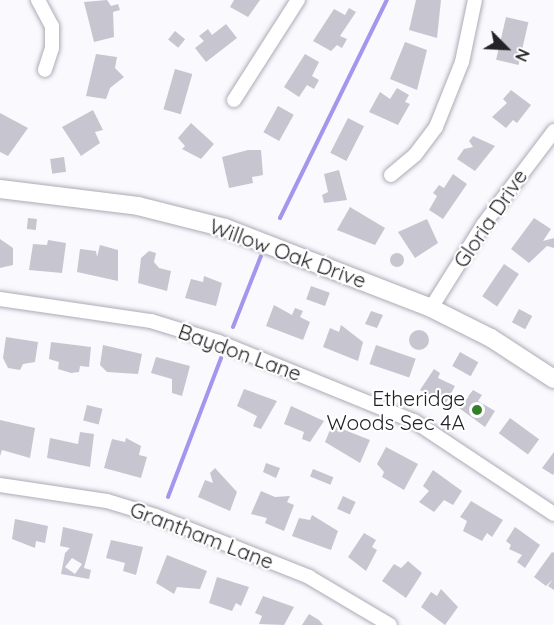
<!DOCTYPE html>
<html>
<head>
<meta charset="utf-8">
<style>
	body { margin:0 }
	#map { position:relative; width:554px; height:625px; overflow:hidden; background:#faf9fe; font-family:Quicksand,sans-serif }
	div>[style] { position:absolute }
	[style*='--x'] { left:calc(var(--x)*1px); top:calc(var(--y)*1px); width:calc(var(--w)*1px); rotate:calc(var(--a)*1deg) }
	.stream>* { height:4px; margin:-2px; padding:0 2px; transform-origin:2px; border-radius:2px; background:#a695ec }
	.building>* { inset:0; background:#c7c5d0; transform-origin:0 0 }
	.round { border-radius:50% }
	.roads { filter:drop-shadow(0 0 2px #acabb5) drop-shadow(0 0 2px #acabb5) }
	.street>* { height:14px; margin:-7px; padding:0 7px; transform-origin:7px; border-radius:7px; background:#fff }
	.secondary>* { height:18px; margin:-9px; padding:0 9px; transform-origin:9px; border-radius:9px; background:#fff }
	.dots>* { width:16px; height:16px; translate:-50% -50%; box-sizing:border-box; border:3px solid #fff; border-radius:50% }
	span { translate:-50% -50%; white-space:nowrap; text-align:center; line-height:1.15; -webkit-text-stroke:4.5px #fff; paint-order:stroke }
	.street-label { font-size:21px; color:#242327 }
	.poi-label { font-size:21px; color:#242327 }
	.right { translate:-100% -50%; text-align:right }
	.north { position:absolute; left:476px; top:18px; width:60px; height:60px; -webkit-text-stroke:4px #fff; paint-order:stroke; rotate:114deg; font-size:16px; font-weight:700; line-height:24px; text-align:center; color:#242327 }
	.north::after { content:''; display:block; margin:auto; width:21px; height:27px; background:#242327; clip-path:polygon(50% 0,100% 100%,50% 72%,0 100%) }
</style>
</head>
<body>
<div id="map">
	<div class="stream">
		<div style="--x:280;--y:218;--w:243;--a:-63.9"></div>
		<div style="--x:233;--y:327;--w:76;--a:-68.5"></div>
		<div style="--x:168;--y:497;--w:149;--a:-69.1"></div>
	</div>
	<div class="building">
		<div style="clip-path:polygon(107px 0,111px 6px,118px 4px,120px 10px,113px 12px,114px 37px,94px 42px,84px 2px)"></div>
		<div style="clip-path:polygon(234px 0,260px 0,248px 17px,230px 7px)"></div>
		<div style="clip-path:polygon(416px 0,441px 0,437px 38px,409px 30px)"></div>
		<div style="clip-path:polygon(349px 8px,356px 12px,340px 36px,347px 39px,342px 48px,337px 45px,331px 51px,313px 41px,334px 9px,345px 15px)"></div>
		<div style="left:506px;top:17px;width:23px;height:44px;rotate:13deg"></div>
		<div style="clip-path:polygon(226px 24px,237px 38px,206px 62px,195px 48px,204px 41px,199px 36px,208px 29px,212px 35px)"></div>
		<div style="left:175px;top:31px;width:13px;height:11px;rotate:39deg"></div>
		<div style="clip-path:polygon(405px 42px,427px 50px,417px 90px,390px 79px)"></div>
		<div style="clip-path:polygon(96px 54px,117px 57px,115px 68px,124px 77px,110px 88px,106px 99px,86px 96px)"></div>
		<div style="clip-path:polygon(305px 54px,319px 62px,312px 76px,319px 80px,314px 89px,307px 85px,299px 97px,284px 87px)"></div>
		<div style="left:175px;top:69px;width:18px;height:42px;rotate:16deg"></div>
		<div style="clip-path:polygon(397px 88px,409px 95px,405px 102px,410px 104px,398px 125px,369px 112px,380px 92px,390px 99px)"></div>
		<div style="clip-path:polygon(511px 90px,531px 105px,517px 123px,513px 120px,506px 128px,492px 117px,507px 103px,503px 99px)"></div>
		<div style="left:278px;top:106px;width:18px;height:30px;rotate:29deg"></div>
		<div style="clip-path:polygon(93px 110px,103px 130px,95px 132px,100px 143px,81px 156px,62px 127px)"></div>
		<div style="clip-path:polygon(0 113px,28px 128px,8px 156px,0 152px)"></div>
		<div style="left:348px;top:118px;width:18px;height:39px;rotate:27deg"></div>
		<div style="clip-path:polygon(191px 123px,214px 144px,201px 159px,182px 149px,185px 146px,178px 138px)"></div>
		<div style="clip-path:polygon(473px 136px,495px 146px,475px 171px,457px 159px,464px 149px,473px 147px,469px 141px)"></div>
		<div style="clip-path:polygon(248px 150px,261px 150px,263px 175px,252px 177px,253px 183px,229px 188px,222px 157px)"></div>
		<div style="left:64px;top:157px;width:15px;height:14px;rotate:82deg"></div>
		<div style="clip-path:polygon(339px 170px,347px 200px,324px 203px,322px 195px,328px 192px,324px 174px)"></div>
		<div style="clip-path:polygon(453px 174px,467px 184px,443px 219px,429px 210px,437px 196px,433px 193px,439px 185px,444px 188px)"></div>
		<div style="clip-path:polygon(350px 207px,385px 228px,375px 245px,337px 230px)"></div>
		<div style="left:28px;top:218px;width:9px;height:11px;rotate:6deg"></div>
		<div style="clip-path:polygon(534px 218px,551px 229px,543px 241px,554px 238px,554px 248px,547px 246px,529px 263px,511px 249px)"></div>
		<div style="clip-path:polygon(427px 219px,438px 243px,415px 258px,398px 232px)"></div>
		<div style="clip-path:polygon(0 239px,13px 248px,13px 265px,0 268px)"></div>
		<div style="clip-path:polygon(48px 240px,66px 243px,62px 273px,29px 270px,33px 244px,47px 245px)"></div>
		<div style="clip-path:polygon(100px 245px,118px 250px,118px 281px,77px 272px,80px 249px,96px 251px,97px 257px)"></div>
		<div style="clip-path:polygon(149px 251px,156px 253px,154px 262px,159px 268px,171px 271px,167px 291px,138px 283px,141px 258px)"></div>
		<div class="round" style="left:390px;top:253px;width:14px;height:14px"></div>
		<div style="left:504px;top:264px;width:18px;height:39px;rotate:34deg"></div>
		<div style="clip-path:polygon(204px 276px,222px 283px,216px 306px,185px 298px,191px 279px,203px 282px)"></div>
		<div style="left:311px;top:286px;width:20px;height:14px;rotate:20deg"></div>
		<div style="clip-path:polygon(274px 305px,292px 315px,295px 308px,303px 311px,300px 317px,310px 322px,303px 340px,266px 326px)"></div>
		<div style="left:519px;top:309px;width:15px;height:15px;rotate:28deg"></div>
		<div style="clip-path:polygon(371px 311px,383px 315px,377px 328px,365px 324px)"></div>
		<div style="clip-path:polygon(341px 325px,363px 342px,358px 361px,323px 347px,330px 328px,339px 332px)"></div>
		<div class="round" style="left:409px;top:330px;width:20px;height:20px"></div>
		<div style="clip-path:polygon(6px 337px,38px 342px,35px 362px,23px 364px,20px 370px,8px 368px,3px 358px)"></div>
		<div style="clip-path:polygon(51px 342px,91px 347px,89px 367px,80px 366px,79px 372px,71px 373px,58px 369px,59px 362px,49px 359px)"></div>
		<div style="clip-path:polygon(103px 345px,142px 354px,138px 374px,107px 372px,100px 365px)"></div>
		<div style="left:376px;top:345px;width:42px;height:20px;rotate:19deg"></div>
		<div style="left:460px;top:352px;width:21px;height:16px;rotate:29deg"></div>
		<div style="clip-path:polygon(156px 357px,190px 366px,182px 396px,172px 393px,172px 379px,151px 373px)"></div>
		<div style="clip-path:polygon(434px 369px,440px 373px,438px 378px,455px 386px,446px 403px,420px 390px)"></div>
		<div style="clip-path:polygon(244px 389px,277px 401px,261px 429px,253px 426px,257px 416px,237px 406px)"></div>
		<div style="clip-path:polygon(473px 390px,482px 395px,478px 401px,495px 411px,485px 427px,459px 408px)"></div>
		<div style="left:87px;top:405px;width:16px;height:16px;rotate:14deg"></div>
		<div style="clip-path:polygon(291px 406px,324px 421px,310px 442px,302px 439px,304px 432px,284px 424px)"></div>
		<div style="left:510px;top:418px;width:36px;height:19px;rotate:36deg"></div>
		<div style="clip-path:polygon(0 420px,35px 428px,30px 458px,2px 450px,0 456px)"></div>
		<div style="clip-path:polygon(332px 425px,370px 440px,360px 463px,325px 442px)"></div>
		<div style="clip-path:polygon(80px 432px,94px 434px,90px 467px,47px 458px,50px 438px,78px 444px)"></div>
		<div style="clip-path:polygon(126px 438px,141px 446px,139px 455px,147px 457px,141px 478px,104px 468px,112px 439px,125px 442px)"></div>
		<div style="clip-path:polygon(386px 447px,418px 464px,404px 490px,382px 477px,384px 472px,377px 464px)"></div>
		<div style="clip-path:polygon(554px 452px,554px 473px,553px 475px,542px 468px)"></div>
		<div style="clip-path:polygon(266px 463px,280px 468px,276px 478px,263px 472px)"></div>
		<div style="clip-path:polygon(215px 468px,237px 492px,230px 511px,198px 497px,205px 480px,213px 483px,210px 473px)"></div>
		<div style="left:313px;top:469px;width:22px;height:8px;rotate:22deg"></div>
		<div style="clip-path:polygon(433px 470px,462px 491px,453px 505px,444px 500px,434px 512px,419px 502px,429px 491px,423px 486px)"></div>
		<div style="clip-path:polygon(261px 491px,275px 497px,290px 496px,287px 502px,294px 505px,284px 531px,265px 523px,267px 518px,251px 514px)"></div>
		<div style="left:343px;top:496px;width:14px;height:14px;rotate:25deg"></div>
		<div style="clip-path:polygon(471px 501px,503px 520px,492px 537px,487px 533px,482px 541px,463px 531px,467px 521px,460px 517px)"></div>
		<div style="clip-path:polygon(312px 515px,338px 531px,331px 550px,292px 536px,299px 518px,310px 520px)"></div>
		<div style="clip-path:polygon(15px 519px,48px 526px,45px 543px,36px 541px,35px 548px,12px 539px)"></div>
		<div style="clip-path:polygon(evenodd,63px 527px,93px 534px,84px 568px,91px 570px,89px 579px,61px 574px,65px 553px,70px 548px,60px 546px,63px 527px,72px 558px,82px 564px,75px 574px,65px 567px,72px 558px)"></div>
		<div style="clip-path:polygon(515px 527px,540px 545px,525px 568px,517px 562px,522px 555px,509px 549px,511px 545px,506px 541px)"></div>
		<div style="clip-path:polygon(364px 533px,376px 540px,372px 547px,377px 550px,366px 571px,348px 557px)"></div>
		<div style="clip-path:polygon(111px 540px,143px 547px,136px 575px,123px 571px,125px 563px,106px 558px)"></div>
		<div style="clip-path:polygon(552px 552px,554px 553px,554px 590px,548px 586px,553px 579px,546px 586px,534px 577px)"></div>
		<div style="clip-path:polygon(167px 555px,207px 571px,200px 589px,177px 587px,174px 594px,156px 583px)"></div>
		<div style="clip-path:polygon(408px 561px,422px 573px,406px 598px,382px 581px,394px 564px,401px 568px)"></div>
		<div style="clip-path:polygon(217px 577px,249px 587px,241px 606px,236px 603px,232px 611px,209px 603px)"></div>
		<div style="clip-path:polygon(441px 589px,458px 607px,445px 625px,421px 607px,431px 592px,437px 596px)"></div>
		<div style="clip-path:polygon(263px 596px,294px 607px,284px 625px,259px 624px,262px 616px,255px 613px)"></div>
		<div style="clip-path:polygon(309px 614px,319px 620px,323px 625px,302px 625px)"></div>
	</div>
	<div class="roads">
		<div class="street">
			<div style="--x:38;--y:0;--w:30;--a:62"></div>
			<div style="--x:52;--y:26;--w:22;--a:90"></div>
			<div style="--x:52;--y:48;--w:23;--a:108"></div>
			<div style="--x:234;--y:100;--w:119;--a:-57.4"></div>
			<div style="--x:391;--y:175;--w:31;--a:-40"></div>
			<div style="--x:415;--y:155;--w:35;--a:-53"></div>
			<div style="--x:436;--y:127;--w:70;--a:-68.2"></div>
			<div style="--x:462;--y:62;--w:63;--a:-78.2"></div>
			<div style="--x:0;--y:299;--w:153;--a:8.3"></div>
			<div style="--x:151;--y:321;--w:71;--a:17.2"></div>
			<div style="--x:219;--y:342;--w:210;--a:22.1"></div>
			<div style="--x:414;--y:421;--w:168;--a:33.6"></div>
			<div style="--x:431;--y:308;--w:98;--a:-57.9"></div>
			<div style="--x:483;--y:225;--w:118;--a:-52.9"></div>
			<div style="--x:0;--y:485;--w:108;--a:8.5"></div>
			<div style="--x:107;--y:501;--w:51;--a:17"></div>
			<div style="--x:156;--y:516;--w:165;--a:21.7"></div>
			<div style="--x:309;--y:577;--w:94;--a:30.7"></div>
		</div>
		<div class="secondary">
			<div style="--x:0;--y:189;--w:139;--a:7"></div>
			<div style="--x:138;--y:206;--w:90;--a:14.2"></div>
			<div style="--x:225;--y:228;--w:221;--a:21.2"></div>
			<div style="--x:431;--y:308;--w:67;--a:26.6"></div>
			<div style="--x:491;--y:338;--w:75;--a:33.1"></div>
		</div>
	</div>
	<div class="dots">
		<div style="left:477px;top:410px;background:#338029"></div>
	</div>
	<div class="street-label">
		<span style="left:490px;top:218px;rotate:-56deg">Gloria Drive</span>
		<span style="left:288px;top:253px;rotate:20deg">Willow Oak Drive</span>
		<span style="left:240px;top:352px;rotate:20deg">Baydon Lane</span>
		<span style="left:202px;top:535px;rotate:21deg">Grantham Lane</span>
	</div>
	<div class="poi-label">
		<span class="right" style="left:465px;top:410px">Etheridge<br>Woods Sec 4A</span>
	</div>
	<div class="north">N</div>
</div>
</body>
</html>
